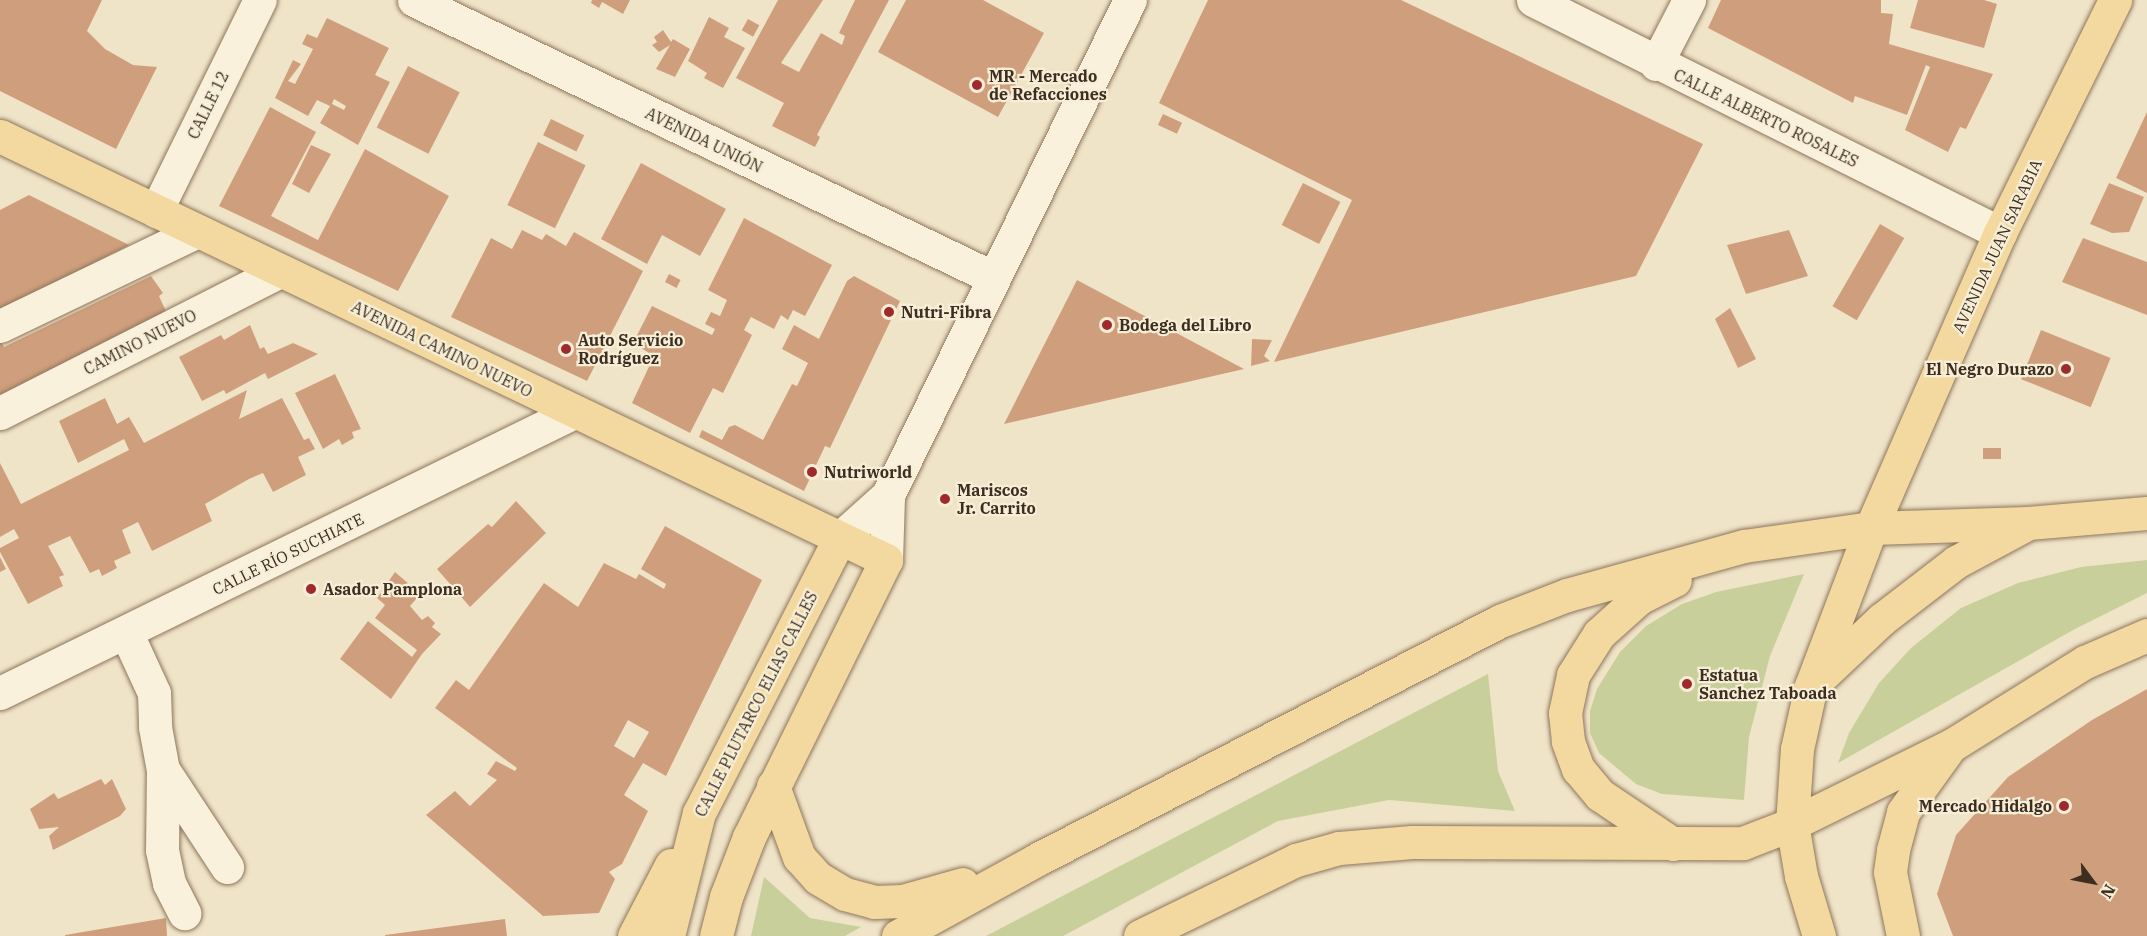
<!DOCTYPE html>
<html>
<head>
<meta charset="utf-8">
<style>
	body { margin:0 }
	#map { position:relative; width:2147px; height:936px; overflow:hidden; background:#f0e4c8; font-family:"IBM Plex Serif",serif }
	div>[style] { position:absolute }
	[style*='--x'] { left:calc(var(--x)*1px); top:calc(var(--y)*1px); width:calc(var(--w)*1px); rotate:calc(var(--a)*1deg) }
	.green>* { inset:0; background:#c9cf9b }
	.building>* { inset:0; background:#cf9f7d; transform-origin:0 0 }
	.roads { filter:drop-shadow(0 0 2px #8d765c) drop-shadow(0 0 2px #8d765c) }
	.minor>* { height:33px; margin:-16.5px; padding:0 16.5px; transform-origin:16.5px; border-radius:16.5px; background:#faf1dc }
	.major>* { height:33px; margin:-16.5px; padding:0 16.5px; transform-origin:16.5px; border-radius:16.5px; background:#f3d9a0 }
	.dots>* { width:16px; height:16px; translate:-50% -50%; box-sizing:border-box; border:3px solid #f7eed8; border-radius:50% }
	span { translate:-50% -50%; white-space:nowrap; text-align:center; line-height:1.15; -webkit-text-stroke:4.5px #f7eed8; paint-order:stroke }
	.poi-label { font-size:16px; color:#3d2e20; font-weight:700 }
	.left { translate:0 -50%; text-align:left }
	.right { translate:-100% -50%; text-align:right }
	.street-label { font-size:16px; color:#3d2e20 }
	.north { position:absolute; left:2063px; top:852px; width:60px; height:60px; -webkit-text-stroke:4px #f7eed8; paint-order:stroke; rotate:122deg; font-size:16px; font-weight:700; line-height:24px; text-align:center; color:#3d2e20 }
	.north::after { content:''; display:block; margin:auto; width:21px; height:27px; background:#3d2e20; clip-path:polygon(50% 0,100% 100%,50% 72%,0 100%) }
</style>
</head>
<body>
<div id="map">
	<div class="green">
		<div style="clip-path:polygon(2147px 560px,2147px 593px,2075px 629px,1838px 763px,1849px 733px,1879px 683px,1911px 648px,1961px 608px,2018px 583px,2081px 567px)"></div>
		<div style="clip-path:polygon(1804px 574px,1770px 656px,1749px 737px,1744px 800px,1662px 794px,1636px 784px,1599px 753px,1590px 733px,1590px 711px,1597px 689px,1620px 652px,1646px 626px,1682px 604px,1716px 592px)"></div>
		<div style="clip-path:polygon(1488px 674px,1498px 771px,1515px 811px,1389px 800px,1278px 821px,1063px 936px,986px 936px)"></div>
		<div style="clip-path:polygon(764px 877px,810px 918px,861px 927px,845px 936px,751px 936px)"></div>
	</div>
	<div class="building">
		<div style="clip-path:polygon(0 0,102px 0,87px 31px,105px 49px,133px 65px,157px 67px,116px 149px,0 91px)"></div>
		<div style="clip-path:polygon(592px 0,630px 0,623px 14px,602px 2px,599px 8px,591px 3px)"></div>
		<div style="clip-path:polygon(778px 0,823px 0,781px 63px,799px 72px,821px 33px,842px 45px,845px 36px,839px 33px,855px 0,889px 0,817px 135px,820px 137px,815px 147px,772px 126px,784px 103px,736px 78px)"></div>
		<div style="clip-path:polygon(906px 0,983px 0,1044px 33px,998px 117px,878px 52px)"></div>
		<div style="clip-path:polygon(1208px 0,1401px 0,1703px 144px,1636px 276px,1274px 362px,1352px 200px,1159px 103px)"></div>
		<div style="clip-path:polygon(1721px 0,1881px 0,1881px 13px,1893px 14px,1889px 44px,1993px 74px,1966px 129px,1960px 127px,1948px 152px,1905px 130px,1930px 67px,1926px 65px,1907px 115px,1855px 96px,1853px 103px,1708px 28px)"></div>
		<div style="clip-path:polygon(1918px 0,1984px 0,1997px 4px,1984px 48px,1910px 28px)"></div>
		<div style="clip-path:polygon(709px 17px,729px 28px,724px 37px,745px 48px,723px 88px,704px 78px,707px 73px,688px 61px)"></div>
		<div style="clip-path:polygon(evenodd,327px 18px,389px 48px,375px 75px,390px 82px,358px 145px,320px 123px,330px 106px,317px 100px,308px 116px,275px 98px,293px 60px,301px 64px,288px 81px,295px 84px,313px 49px,302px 44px,307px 34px,317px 38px,327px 18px,334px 99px,346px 106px,344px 110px,332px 104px,334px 99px)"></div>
		<div style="left:748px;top:19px;width:13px;height:13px;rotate:29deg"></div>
		<div style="clip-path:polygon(663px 30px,671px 42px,673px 39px,690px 49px,675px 77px,656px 69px,670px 45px,659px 52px,652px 45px,657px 42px,654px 37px)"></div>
		<div style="left:408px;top:66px;width:58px;height:69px;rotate:27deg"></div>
		<div style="clip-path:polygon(270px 107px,316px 132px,271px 216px,318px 240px,365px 149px,449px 196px,398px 291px,219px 206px)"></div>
		<div style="clip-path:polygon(2147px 112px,2147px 193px,2116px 178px)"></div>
		<div style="left:1163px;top:114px;width:21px;height:12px;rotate:25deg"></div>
		<div style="left:551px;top:119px;width:37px;height:18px;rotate:26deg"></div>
		<div style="left:538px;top:142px;width:53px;height:70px;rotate:26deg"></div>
		<div style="clip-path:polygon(311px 145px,331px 154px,309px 193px,292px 184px)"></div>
		<div style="clip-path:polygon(641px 163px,726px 209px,700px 256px,662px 235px,647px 264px,601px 239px)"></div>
		<div style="left:1303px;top:183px;width:42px;height:47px;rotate:27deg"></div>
		<div style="clip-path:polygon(2109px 183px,2144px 197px,2129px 232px,2112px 233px,2090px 224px)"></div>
		<div style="clip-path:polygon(29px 195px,129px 245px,0 312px,0 210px)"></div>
		<div style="clip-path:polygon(744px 218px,832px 265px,805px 316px,793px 310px,788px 320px,781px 315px,774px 329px,751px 317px,744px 330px,752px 335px,723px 393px,713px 388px,690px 433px,632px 403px,654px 356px,633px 343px,652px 306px,712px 335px,715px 329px,705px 324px,711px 312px,720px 316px,727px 300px,708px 290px)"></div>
		<div style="left:1880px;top:224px;width:28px;height:95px;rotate:30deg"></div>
		<div style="clip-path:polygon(522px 230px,542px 240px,546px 234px,566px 246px,574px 232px,643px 271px,587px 381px,451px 317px,491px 238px,512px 249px)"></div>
		<div style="clip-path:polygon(1789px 230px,1808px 276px,1746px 294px,1727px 245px)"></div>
		<div style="clip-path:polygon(2083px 238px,2147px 262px,2147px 315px,2062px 282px)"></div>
		<div style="left:669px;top:274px;width:13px;height:9px;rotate:27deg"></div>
		<div style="clip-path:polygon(151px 276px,163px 293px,159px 296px,169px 318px,0 404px,0 340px,4px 347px)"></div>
		<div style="clip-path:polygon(854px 276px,900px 301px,830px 448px,825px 446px,804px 491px,699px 437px,702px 430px,722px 440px,729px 427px,735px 425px,763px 440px,792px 384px,797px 386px,808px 363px,782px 349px,794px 325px,819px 339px,847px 281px)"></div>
		<div style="clip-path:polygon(1077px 280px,1244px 369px,1004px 424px)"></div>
		<div style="clip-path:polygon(1730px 308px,1756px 359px,1738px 368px,1715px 319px)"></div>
		<div style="clip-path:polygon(250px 325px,260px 349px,264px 347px,268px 354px,293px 343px,318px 354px,268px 379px,265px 373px,226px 394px,224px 390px,202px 401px,179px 357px,221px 335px,224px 340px)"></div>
		<div style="left:2041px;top:330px;width:75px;height:53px;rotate:22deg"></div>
		<div style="clip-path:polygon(1252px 339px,1272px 340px,1264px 356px,1270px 361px,1251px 366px)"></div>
		<div style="clip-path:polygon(335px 374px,361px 429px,352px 432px,354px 438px,342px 445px,339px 439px,323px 449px,295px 393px)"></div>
		<div style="clip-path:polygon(247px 390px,239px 419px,282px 398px,304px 440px,309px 438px,315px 449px,298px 457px,306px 475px,273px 492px,263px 473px,249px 479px,205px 504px,212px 521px,152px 551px,138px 522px,122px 530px,131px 553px,114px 561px,117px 568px,102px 576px,99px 569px,90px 573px,70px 536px,48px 546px,64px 575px,59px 577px,63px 586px,28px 604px,0 552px,0 548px,19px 538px,14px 529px,0 537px,0 463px,21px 504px,129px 450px,124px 439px,78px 463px,59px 421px,105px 398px,117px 424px,129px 417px,144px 443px)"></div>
		<div style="left:1983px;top:448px;width:18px;height:11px"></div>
		<div style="clip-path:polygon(516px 501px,546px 533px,470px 607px,437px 569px,488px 524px,492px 527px)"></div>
		<div style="clip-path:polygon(evenodd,665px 526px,762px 580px,666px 776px,643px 763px,624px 795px,648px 811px,622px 864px,609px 872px,615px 879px,599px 913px,543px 916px,426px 815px,455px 791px,470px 806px,497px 780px,487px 774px,496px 761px,515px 771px,517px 768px,435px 708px,456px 680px,469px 690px,544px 583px,578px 607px,604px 563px,636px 579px,639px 574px,664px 589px,666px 584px,641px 569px,665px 526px,628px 720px,649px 732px,634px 758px,614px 746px,628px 720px)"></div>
		<div style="clip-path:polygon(0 557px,6px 569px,0 572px)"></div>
		<div style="clip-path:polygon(395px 572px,409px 584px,405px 589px,417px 598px,410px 606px,422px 620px,428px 616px,435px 623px,432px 627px,441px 634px,422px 654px,391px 699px,340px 659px,368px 621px,412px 657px,417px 650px,375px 618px,385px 605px,377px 598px)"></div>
		<div style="clip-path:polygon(2147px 689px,2147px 936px,1953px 936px,1937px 894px,1956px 835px,2008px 777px,2092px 720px)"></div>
		<div style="clip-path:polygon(101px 779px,105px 785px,112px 779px,126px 809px,120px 816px,53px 850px,49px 836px,59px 827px,39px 829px,30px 809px,54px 793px,58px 799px)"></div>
		<div style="clip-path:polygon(166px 918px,167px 936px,65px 936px,65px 935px)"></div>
		<div style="clip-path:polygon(505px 919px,507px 936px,385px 936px,385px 935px)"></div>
	</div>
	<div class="roads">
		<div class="minor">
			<div style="--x:414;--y:0;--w:643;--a:25.61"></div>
			<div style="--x:1533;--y:0;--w:522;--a:26.52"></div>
			<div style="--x:1656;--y:64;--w:72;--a:-62.7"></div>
			<div style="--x:156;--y:211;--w:235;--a:-63.8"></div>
			<div style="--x:0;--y:326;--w:219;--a:-25.7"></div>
			<div style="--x:0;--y:413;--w:314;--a:-26.9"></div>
			<div style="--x:839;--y:539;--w:66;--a:-41.9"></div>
			<div style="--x:888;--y:495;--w:551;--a:-63.95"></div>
			<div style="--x:886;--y:560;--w:65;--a:-88.2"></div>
			<div style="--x:126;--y:632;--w:67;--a:65.3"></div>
			<div style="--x:154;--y:693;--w:34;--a:88"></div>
			<div style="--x:155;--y:727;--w:44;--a:79.5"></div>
			<div style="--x:163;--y:770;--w:80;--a:90.7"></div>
			<div style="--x:162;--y:850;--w:34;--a:78"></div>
			<div style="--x:169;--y:883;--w:34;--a:63"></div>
			<div style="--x:0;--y:693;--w:639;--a:-26.08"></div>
			<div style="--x:164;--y:771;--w:115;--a:56.7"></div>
		</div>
		<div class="major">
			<div style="--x:0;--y:136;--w:982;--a:25.57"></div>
			<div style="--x:886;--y:560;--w:309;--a:116.3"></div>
			<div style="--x:749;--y:837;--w:64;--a:111"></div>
			<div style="--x:726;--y:897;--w:40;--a:104.4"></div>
			<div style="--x:1814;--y:683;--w:93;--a:-43.3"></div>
			<div style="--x:1882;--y:619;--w:93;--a:-37.6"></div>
			<div style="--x:1956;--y:562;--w:76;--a:-28.2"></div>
			<div style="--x:773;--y:786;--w:76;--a:69.9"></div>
			<div style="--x:799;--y:857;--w:28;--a:48"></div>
			<div style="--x:818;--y:878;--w:31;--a:31"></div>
			<div style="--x:845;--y:894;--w:30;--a:15"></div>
			<div style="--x:874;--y:902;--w:29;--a:-2"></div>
			<div style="--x:903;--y:901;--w:62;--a:-15.8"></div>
			<div style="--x:1673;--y:844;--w:88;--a:-146.1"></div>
			<div style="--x:1600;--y:795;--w:34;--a:-130"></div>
			<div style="--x:1578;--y:769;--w:30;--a:-110"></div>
			<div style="--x:1568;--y:741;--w:28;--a:-96"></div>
			<div style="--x:1565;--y:713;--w:39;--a:-78"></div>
			<div style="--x:1573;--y:675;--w:49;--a:-57.6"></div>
			<div style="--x:1599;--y:634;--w:54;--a:-42"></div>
			<div style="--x:1639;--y:598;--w:40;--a:-26.6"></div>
			<div style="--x:634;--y:936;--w:80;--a:-62.5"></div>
			<div style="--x:668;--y:936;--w:127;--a:-75.9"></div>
			<div style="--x:699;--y:813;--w:308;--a:-62.9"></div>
			<div style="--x:898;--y:936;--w:158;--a:-28.8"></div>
			<div style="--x:1036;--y:860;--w:522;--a:-27.25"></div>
			<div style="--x:1500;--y:621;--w:72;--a:-21.2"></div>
			<div style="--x:1567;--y:595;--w:184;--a:-15.5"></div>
			<div style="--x:1744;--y:546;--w:128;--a:-8.1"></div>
			<div style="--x:1871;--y:528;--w:157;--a:-1.8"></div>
			<div style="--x:2028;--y:523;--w:119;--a:-4.8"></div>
			<div style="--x:1140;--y:936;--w:174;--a:-26"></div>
			<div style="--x:1296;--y:860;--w:45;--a:-15.6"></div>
			<div style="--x:1339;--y:848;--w:73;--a:-4.7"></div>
			<div style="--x:1412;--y:842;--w:331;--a:0.2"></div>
			<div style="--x:1743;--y:843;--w:53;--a:-21.2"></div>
			<div style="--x:1792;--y:824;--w:178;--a:-26.3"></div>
			<div style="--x:1952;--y:745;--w:157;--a:-32"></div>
			<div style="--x:2085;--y:662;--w:68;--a:-23.5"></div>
			<div style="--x:1819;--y:936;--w:63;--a:-106.7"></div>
			<div style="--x:1801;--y:876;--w:53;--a:-99.8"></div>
			<div style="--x:1792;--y:824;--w:75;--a:-86.2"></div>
			<div style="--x:1797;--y:749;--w:65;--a:-77.5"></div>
			<div style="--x:1811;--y:686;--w:169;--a:-69.2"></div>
			<div style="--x:1871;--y:528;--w:322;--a:-66.4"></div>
			<div style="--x:2000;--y:233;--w:260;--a:-63.7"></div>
			<div style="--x:1903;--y:936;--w:65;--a:-101.5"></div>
			<div style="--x:1890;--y:872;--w:22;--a:-82"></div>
			<div style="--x:1893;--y:850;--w:39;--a:-75"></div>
			<div style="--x:1903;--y:812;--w:75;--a:-54.2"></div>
		</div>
	</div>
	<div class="dots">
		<div style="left:977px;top:85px;background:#9e2a2b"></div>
		<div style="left:889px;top:312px;background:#9e2a2b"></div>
		<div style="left:1107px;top:325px;background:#9e2a2b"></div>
		<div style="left:566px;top:349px;background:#9e2a2b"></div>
		<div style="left:2066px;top:369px;background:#9e2a2b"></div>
		<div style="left:812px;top:472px;background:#9e2a2b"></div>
		<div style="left:945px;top:499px;background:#9e2a2b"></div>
		<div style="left:311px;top:589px;background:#9e2a2b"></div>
		<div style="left:1687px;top:684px;background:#9e2a2b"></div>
		<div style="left:2064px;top:806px;background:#9e2a2b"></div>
	</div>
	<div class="poi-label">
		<span class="left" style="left:989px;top:85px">MR - Mercado<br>de Refacciones</span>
		<span class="left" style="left:901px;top:312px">Nutri-Fibra</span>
		<span class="left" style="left:1119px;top:325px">Bodega del Libro</span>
		<span class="left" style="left:578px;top:349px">Auto Servicio<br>Rodríguez</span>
		<span class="right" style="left:2054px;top:369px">El Negro Durazo</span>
		<span class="left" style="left:824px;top:472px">Nutriworld</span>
		<span class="left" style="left:957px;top:499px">Mariscos<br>Jr. Carrito</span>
		<span class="left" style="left:323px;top:589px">Asador Pamplona</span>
		<span class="left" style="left:1699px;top:684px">Estatua<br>Sanchez Taboada</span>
		<span class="right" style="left:2052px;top:806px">Mercado Hidalgo</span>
	</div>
	<div class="street-label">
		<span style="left:208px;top:105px;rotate:-64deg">CALLE 12</span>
		<span style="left:1766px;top:118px;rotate:26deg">CALLE ALBERTO ROSALES</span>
		<span style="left:704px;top:140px;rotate:26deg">AVENIDA UNIÓN</span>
		<span style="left:1997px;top:246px;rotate:-65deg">AVENIDA JUAN SARABIA</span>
		<span style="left:140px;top:342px;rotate:-27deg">CAMINO NUEVO</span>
		<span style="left:442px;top:349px;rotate:26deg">AVENIDA CAMINO NUEVO</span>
		<span style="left:288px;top:554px;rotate:-26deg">CALLE RÍO SUCHIATE</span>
		<span style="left:756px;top:704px;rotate:-63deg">CALLE PLUTARCO ELIAS CALLES</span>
	</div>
	<div class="north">N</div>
</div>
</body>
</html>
